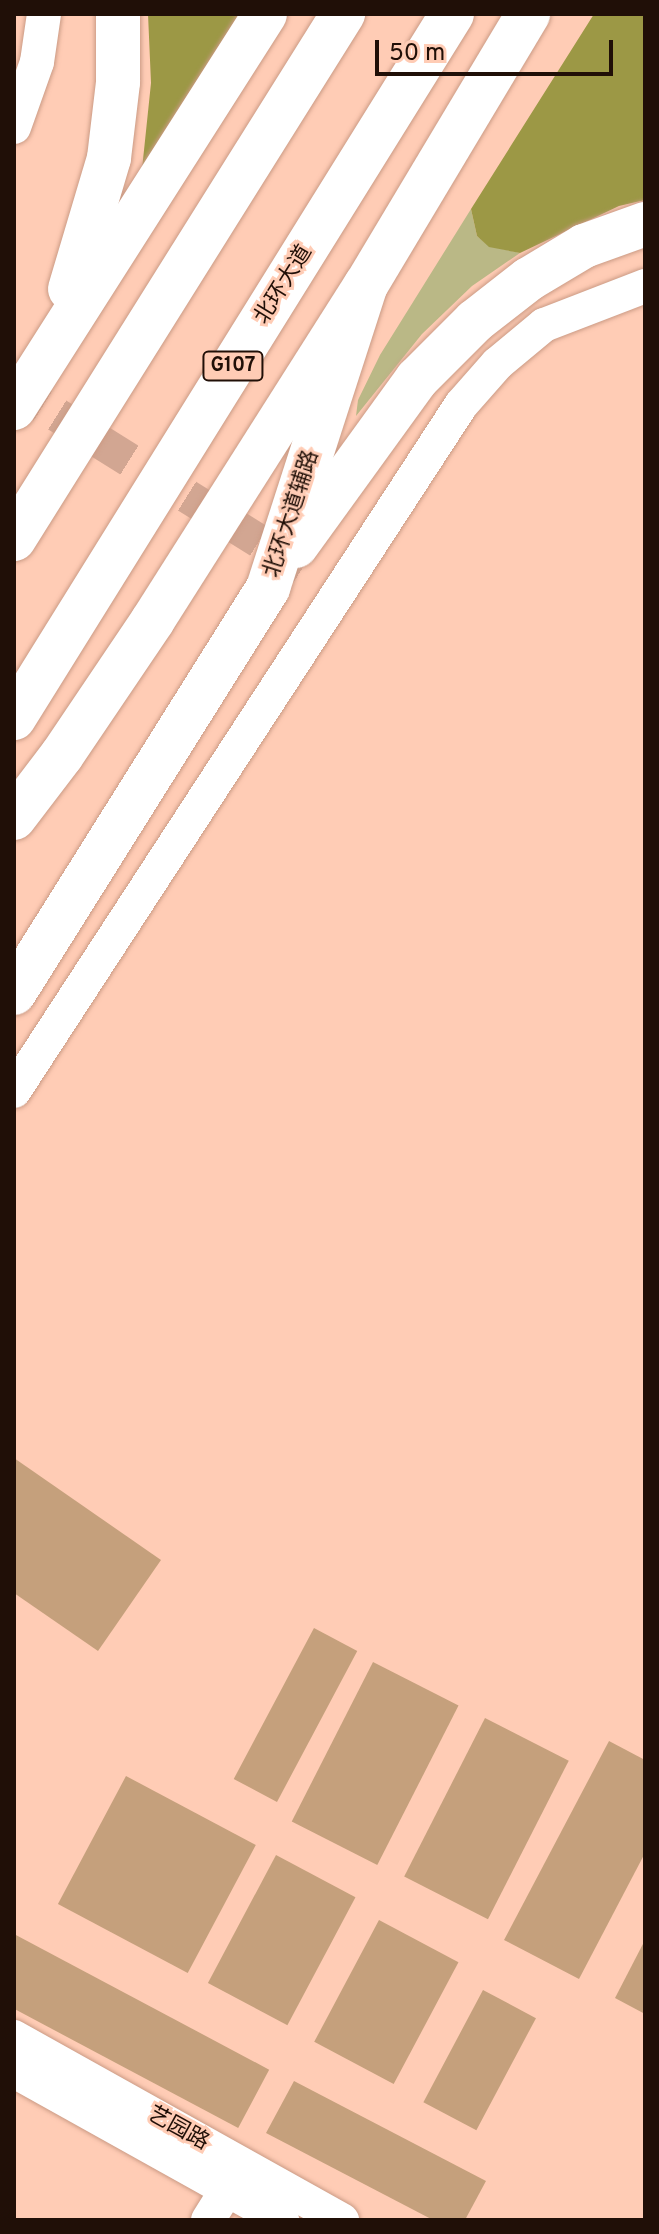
<!DOCTYPE html>
<html>
<head>
<meta charset="utf-8">
<style>
	body { margin:0 }
	#map { position:relative; width:659px; height:2234px; overflow:hidden; background:#ffccb5; font-family:Overpass,"Noto Sans SC",sans-serif }
	div>[style] { position:absolute }
	[style*='--x'] { left:calc(var(--x)*1px); top:calc(var(--y)*1px); width:calc(var(--w)*1px); rotate:calc(var(--a)*1deg) }
	.green>* { inset:0; background:#bab886 }
	.forest>* { inset:0; background:#9c9845 }
	.building>* { inset:0; background:#c5a07c; transform-origin:0 0 }
	.minor-tunnel>* { height:34px; margin-top:-17px; transform-origin:0; background:repeating-linear-gradient(90deg,#d2a692 0 34px,transparent 0 51px) }
	.roads { filter:drop-shadow(0 0 2px #cb9b85) drop-shadow(0 0 2px #cb9b85) }
	.minor>* { height:34px; margin:-17px; padding:0 17px; transform-origin:17px; border-radius:17px; background:#fff }
	.major>* { height:44px; margin:-22px; padding:0 22px; transform-origin:22px; border-radius:22px; background:#fff }
	.highway>* { height:44px; margin:-22px; padding:0 22px; transform-origin:22px; border-radius:22px; background:#fff }
	span { translate:-50% -50%; white-space:nowrap; text-align:center; line-height:1.15; -webkit-text-stroke:6px #ffccb5; paint-order:stroke }
	.shield-label span { padding:2px 6px; background:#ffccb5; border:2px solid; border-radius:6px; -webkit-text-stroke-width:0 }
	.shield-label { font-size:20px; color:#200f07; font-weight:700 }
	.street-label { font-size:22px; color:#200f07 }
	.frame { position:absolute; inset:0; border:16px solid #200f07; pointer-events:none }
	.scale { position:absolute; left:375px; top:40px; width:238px; height:36px; box-sizing:border-box; border:4px solid #200f07; border-top:0; padding-left:10px; font-size:24px; line-height:28px; white-space:nowrap; color:#200f07; -webkit-text-stroke:6px #ffccb5; paint-order:stroke }
</style>
</head>
<body>
<div id="map">
	<div class="green">
		<div style="clip-path:polygon(471px 209px,477px 236px,489px 246px,520px 253px,472px 286px,422px 334px,356px 416px,358px 400px,380px 355px)"></div>
	</div>
	<div class="forest">
		<div style="clip-path:polygon(148px 14px,243px 14px,141px 179px,151px 83px)"></div>
		<div style="clip-path:polygon(594px 14px,645px 14px,645px 200px,619px 206px,520px 253px,489px 247px,477px 236px,471px 209px)"></div>
	</div>
	<div class="building">
		<div style="clip-path:polygon(14px 1458px,161px 1560px,98px 1651px,14px 1593px)"></div>
		<div style="left:314px;top:1628px;width:49px;height:171px;rotate:28deg"></div>
		<div style="left:373px;top:1662px;width:96px;height:179px;rotate:27deg"></div>
		<div style="left:485px;top:1718px;width:94px;height:178px;rotate:27deg"></div>
		<div style="clip-path:polygon(609px 1741px,645px 1760px,645px 1853px,579px 1979px,504px 1940px)"></div>
		<div style="left:126px;top:1776px;width:147px;height:145px;rotate:28deg"></div>
		<div style="left:276px;top:1855px;width:90px;height:145px;rotate:28deg"></div>
		<div style="left:379px;top:1920px;width:90px;height:138px;rotate:28deg"></div>
		<div style="left:14px;top:1934px;width:289px;height:66px;rotate:28deg"></div>
		<div style="clip-path:polygon(645px 1940px,645px 2014px,615px 1998px)"></div>
		<div style="left:483px;top:1990px;width:60px;height:127px;rotate:28deg"></div>
		<div style="clip-path:polygon(294px 2081px,486px 2181px,465px 2220px,433px 2220px,266px 2133px)"></div>
	</div>
	<div class="minor-tunnel">
		<div style="--x:14;--y:388;--w:355;--a:32"></div>
	</div>
	<div class="roads">
		<div class="minor">
			<div style="--x:14;--y:127;--w:69;--a:-70.5"></div>
			<div style="--x:37;--y:62;--w:49;--a:-81.7"></div>
			<div style="--x:14;--y:1091;--w:819;--a:-56.91"></div>
			<div style="--x:461;--y:405;--w:55;--a:-48.7"></div>
			<div style="--x:497;--y:364;--w:61;--a:-39.7"></div>
			<div style="--x:544;--y:325;--w:108;--a:-21.1"></div>
			<div style="--x:14;--y:2037;--w:376;--a:29.2"></div>
			<div style="--x:14;--y:2071;--w:307;--a:29.1"></div>
			<div style="--x:208;--y:2220;--w:57;--a:-58"></div>
		</div>
		<div class="major">
			<div style="--x:70;--y:289;--w:137;--a:-73.4"></div>
			<div style="--x:109;--y:158;--w:77;--a:-83.2"></div>
			<div style="--x:118;--y:82;--w:68;--a:-90"></div>
			<div style="--x:14;--y:408;--w:467;--a:-57.5"></div>
			<div style="--x:296;--y:546;--w:206;--a:-54.1"></div>
			<div style="--x:417;--y:379;--w:82;--a:-45"></div>
			<div style="--x:475;--y:321;--w:68;--a:-37.9"></div>
			<div style="--x:529;--y:279;--w:64;--a:-31"></div>
			<div style="--x:584;--y:246;--w:65;--a:-19.8"></div>
			<div style="--x:14;--y:993;--w:478;--a:-57.9"></div>
			<div style="--x:268;--y:588;--w:318;--a:-72.1"></div>
			<div style="--x:366;--y:285;--w:316;--a:-59.1"></div>
		</div>
		<div class="highway">
			<div style="--x:14;--y:539;--w:620;--a:-57.93"></div>
			<div style="--x:14;--y:718;--w:829;--a:-58.11"></div>
			<div style="--x:14;--y:818;--w:79;--a:-52.7"></div>
			<div style="--x:62;--y:755;--w:163;--a:-56"></div>
			<div style="--x:153;--y:620;--w:397;--a:-57.6"></div>
		</div>
	</div>
	<div class="shield-label">
		<span style="left:233px;top:366px">G107</span>
	</div>
	<div class="street-label">
		<span style="left:284px;top:285px;rotate:-58deg">北环大道</span>
		<span style="left:292px;top:514px;rotate:-72deg">北环大道辅路</span>
		<span style="left:178px;top:2129px;rotate:29deg">艺园路</span>
	</div>
	<div class="frame"></div>
	<div class="scale">50 m</div>
</div>
</body>
</html>
